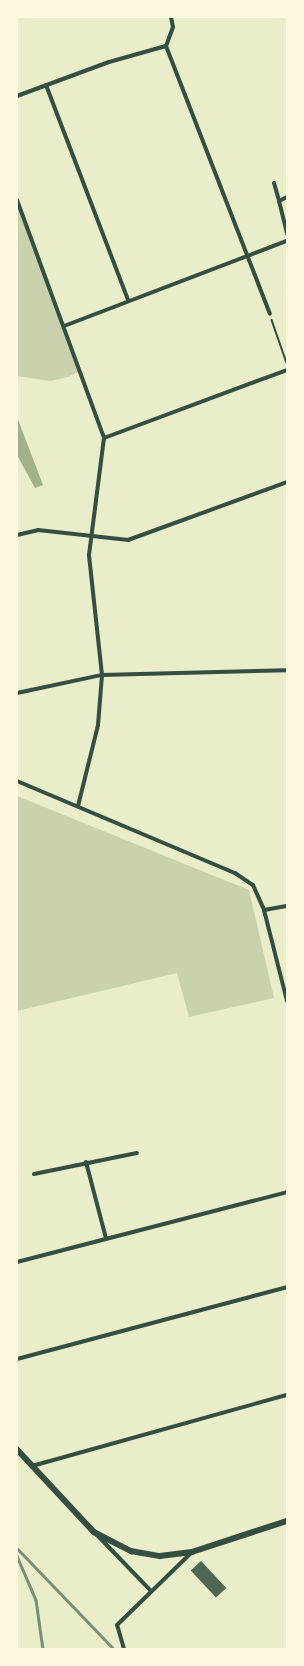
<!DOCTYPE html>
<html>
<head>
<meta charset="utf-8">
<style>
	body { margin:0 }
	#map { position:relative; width:304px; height:1666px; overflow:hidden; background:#e9edc9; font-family:Bitter,serif }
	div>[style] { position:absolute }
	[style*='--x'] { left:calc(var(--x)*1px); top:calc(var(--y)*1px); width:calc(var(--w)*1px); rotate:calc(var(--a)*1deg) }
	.green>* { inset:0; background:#cad2ad }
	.water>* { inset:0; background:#a3b18a }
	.building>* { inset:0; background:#4f6655; transform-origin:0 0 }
	.path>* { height:1.5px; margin:-0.75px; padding:0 0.75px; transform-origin:0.75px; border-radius:0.75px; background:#344e41 }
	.minor>* { height:4px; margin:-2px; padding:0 2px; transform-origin:2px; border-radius:2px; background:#344e41 }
	.secondary>* { height:5.5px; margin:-2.75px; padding:0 2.75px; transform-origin:2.75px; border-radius:2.75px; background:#344e41 }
	.rail>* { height:2.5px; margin:-1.25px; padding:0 1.25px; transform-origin:1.25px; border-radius:1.25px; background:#7c8e77 }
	span { translate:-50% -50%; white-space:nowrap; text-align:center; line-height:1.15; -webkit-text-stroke:4px #fefae0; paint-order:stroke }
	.frame { position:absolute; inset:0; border:18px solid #fefae0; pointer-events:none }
</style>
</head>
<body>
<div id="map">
	<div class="green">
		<div style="clip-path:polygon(17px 200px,80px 371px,68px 377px,50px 381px,17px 376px)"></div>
		<div style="clip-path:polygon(17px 796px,249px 890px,274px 998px,189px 1017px,177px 973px,17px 1011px)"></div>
	</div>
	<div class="water">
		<div style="clip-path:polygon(17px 417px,43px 485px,35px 488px,17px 455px)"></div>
	</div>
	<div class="building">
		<div style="left:201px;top:1561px;width:37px;height:14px;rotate:47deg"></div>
	</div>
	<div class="path">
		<div style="--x:272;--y:320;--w:46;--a:70.8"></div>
	</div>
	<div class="minor">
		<div style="--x:171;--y:17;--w:10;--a:79"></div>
		<div style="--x:173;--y:27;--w:20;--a:110"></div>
		<div style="--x:166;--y:46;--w:287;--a:68.8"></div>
		<div style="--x:46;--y:85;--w:230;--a:69.1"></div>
		<div style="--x:17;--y:96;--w:98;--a:-20.3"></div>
		<div style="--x:109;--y:62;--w:59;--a:-15.7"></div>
		<div style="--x:274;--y:183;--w:19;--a:74"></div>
		<div style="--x:287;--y:197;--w:9;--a:153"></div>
		<div style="--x:279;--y:201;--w:34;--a:76"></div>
		<div style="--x:17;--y:200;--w:253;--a:69.9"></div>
		<div style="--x:64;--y:326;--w:239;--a:-20.9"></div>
		<div style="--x:17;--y:535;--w:22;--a:-13"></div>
		<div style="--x:38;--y:530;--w:91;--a:6.3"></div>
		<div style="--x:128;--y:540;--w:169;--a:-20"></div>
		<div style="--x:17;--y:693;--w:87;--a:-12"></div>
		<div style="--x:102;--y:675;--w:185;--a:-1.5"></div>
		<div style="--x:17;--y:781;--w:237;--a:22.9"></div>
		<div style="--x:235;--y:873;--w:22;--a:34"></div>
		<div style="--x:253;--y:885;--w:27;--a:66"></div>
		<div style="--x:264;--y:910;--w:23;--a:-10"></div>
		<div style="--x:78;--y:806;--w:83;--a:-76.1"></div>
		<div style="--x:98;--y:725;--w:50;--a:-85.4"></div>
		<div style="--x:102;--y:675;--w:121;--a:-96.2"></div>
		<div style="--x:89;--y:555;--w:118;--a:-82.7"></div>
		<div style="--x:104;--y:438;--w:195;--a:-20.4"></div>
		<div style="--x:264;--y:910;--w:94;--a:75.8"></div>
		<div style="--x:86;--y:1162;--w:79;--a:75.3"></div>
		<div style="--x:34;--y:1174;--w:105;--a:-11.5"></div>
		<div style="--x:17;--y:1262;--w:279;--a:-14.5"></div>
		<div style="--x:17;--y:1359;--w:279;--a:-14.9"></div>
		<div style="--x:32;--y:1466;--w:265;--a:-15.6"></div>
		<div style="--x:97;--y:1535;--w:78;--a:46"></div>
		<div style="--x:124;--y:1649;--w:25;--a:-106"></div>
		<div style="--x:117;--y:1625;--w:105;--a:-44.2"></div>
	</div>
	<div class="secondary">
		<div style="--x:17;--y:1449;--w:113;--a:47.1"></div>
		<div style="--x:94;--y:1532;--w:42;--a:27.2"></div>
		<div style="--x:131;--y:1551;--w:29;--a:10"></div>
		<div style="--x:160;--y:1556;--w:32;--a:-7"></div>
		<div style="--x:192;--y:1552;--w:100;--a:-18.1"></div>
	</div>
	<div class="rail">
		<div style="--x:17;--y:1548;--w:140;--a:46.2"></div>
		<div style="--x:17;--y:1556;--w:48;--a:66.6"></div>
		<div style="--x:36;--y:1600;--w:49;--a:81.9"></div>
	</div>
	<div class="frame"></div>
</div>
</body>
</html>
